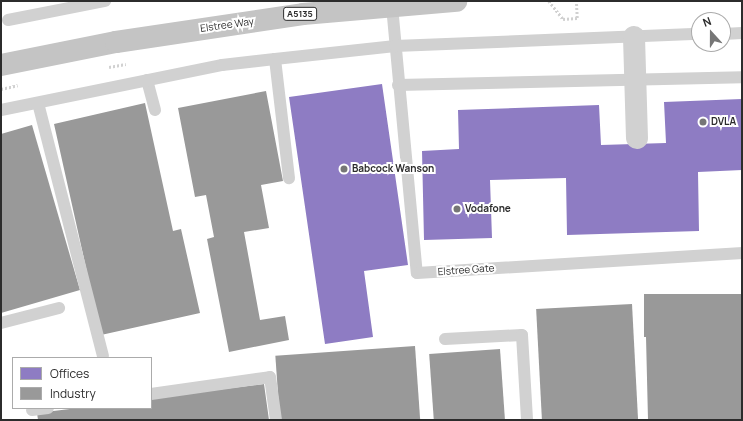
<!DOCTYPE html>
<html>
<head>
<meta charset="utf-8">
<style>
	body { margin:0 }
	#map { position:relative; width:743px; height:421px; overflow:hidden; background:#fff; font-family:Manrope,sans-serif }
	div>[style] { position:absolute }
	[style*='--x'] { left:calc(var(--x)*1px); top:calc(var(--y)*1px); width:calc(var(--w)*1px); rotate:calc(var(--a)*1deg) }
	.offices>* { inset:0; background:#8e7cc3 }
	.industry>* { inset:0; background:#999; transform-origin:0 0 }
	.path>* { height:2.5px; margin-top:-1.25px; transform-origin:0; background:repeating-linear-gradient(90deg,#d1d1d1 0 2px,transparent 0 4px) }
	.lane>* { height:12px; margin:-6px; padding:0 6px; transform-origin:6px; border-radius:6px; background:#d1d1d1 }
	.street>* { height:22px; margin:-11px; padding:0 11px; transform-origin:11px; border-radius:11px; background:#d1d1d1 }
	.primary>* { height:22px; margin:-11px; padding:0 11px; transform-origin:11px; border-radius:11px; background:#c4c4c4 }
	.dots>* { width:11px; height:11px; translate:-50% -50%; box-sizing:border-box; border:2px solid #fff; border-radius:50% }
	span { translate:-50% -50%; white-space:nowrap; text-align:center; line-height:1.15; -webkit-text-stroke:4px #fff; paint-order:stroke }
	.shield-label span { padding:1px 3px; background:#fff; border:1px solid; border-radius:3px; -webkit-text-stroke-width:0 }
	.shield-label { font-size:9px; color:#2c2c2c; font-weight:700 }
	.street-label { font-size:10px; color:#2c2c2c }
	.poi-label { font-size:10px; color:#2c2c2c; font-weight:700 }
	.left { translate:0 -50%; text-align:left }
	.frame { position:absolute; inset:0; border:2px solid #2c2c2c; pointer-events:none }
	.legend { position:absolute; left:12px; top:357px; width:140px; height:52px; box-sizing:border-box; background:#fff; border:1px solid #ababab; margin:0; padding:5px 7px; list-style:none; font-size:12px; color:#2c2c2c }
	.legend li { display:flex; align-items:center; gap:8px; height:20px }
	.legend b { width:20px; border:1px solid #ababab }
	.north { position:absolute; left:691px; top:12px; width:40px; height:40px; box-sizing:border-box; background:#fff; border:1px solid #ababab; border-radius:50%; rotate:339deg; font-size:11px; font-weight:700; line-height:16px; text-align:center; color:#2c2c2c }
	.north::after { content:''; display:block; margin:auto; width:14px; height:18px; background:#767676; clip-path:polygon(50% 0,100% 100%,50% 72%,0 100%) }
</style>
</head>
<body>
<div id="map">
	<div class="offices">
		<div style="clip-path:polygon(382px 84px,408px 265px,364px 271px,373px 337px,325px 344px,289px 97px)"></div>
		<div style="clip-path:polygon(742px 99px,742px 170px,698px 172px,699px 231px,567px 235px,566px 178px,490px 180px,492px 238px,424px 240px,422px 151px,459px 149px,458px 110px,599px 105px,601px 145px,666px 143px,664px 102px)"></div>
	</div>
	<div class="industry">
		<div style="clip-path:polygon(266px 91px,283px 181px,261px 185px,269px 228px,244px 232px,260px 320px,285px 316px,289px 340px,229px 352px,207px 239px,214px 237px,206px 195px,195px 197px,178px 108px)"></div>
		<div style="clip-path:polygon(145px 103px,173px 231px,181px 229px,200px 313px,101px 335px,54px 124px)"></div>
		<div style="clip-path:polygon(32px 125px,80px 290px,1px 313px,1px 134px)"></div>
		<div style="clip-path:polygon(644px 294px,742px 294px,742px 420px,648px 420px,646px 337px,644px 337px)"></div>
		<div style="left:632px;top:304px;width:116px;height:96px;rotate:87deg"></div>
		<div style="left:415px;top:346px;width:74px;height:140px;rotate:86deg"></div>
		<div style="left:500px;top:349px;width:71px;height:71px;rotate:86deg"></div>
		<div style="clip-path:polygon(264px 384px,269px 420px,38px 420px,37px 413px,78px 408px,151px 408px,151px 398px)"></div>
	</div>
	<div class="path">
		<div style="--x:549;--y:1;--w:23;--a:52"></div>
		<div style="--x:563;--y:19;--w:14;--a:-4"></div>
		<div style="--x:577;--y:18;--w:17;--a:-93"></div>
		<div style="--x:109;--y:67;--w:17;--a:-10"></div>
		<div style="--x:1;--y:89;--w:17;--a:-13"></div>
	</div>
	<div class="lane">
		<div style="--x:392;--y:6;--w:268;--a:84.7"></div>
		<div style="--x:417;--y:273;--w:326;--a:-3.5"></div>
		<div style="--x:8;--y:20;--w:99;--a:-11.1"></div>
		<div style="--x:723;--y:34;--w:19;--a:-3"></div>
		<div style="--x:275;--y:59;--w:120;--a:83.3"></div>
		<div style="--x:147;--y:80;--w:31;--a:75"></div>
		<div style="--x:398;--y:85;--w:344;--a:-1.3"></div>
		<div style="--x:38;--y:103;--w:261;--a:75.6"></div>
		<div style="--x:1;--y:110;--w:226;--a:-11.5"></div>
		<div style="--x:222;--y:65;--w:53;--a:-6.5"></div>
		<div style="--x:275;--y:59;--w:121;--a:-6.2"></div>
		<div style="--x:395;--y:46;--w:304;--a:-2.3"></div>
		<div style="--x:1;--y:323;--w:60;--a:-14.5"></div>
		<div style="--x:445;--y:339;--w:77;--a:-3"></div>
		<div style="--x:522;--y:335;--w:85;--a:86.6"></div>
		<div style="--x:151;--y:394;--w:120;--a:-8.1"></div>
		<div style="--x:270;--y:377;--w:43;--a:82.1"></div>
		<div style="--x:32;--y:410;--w:16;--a:-7"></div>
	</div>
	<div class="street">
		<div style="--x:634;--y:37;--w:101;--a:88.3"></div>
	</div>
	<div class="primary">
		<div style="--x:1;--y:65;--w:117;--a:-11.3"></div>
		<div style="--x:116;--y:42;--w:189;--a:-8.5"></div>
		<div style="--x:303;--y:14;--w:154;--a:-4.9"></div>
	</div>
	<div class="dots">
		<div style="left:703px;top:122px;background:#767676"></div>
		<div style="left:344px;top:169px;background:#767676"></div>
		<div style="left:457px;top:209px;background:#767676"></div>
	</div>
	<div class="shield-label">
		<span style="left:300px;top:14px">A5135</span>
	</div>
	<div class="street-label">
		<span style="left:227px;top:25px;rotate:-8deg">Elstree Way</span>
		<span style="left:466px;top:270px;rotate:-4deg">Elstree Gate</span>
	</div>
	<div class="poi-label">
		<span class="left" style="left:711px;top:122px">DVLA</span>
		<span class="left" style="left:352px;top:169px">Babcock Wanson</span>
		<span class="left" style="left:465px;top:209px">Vodafone</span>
	</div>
	<div class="frame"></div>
	<ul class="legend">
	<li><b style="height:11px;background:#8e7cc3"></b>Offices</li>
	<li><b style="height:11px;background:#999"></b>Industry</li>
	</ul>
	<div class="north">N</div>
</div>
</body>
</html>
